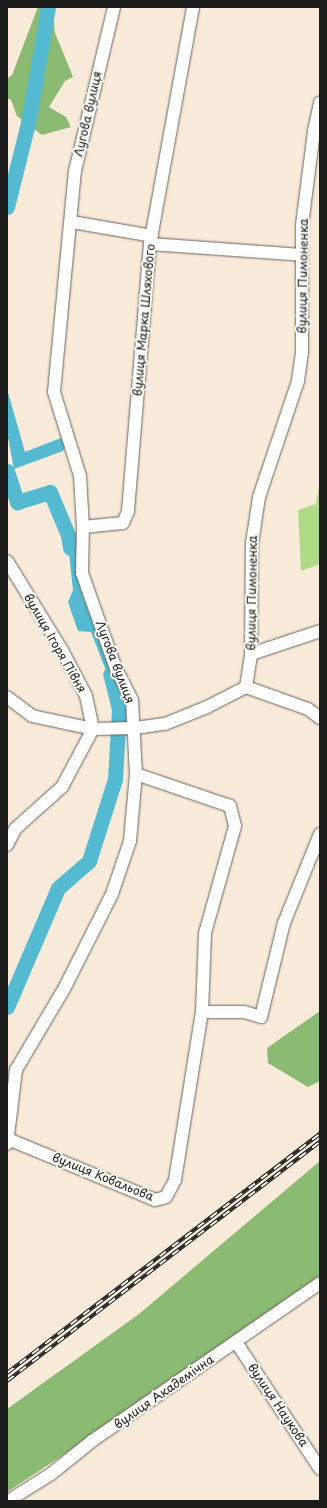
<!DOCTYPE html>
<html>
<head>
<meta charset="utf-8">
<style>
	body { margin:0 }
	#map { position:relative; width:327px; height:1508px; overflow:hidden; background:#f8ebd9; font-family:"Playpen Sans",sans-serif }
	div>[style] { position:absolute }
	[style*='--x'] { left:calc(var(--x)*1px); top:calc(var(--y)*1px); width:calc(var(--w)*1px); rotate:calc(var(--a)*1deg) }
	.green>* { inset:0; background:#afda86 }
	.forest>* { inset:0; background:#8bba73 }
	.water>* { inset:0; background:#53bad1 }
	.river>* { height:15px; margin:-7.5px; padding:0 7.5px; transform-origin:7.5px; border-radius:7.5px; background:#53bad1 }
	.roads { filter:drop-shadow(0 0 1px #69645e) drop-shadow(0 0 1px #69645e) }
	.minor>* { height:12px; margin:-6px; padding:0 6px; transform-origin:6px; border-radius:6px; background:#fff }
	.rail>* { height:4px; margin-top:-2px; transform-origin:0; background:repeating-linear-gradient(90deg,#fdfcf7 0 8px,#1c1c1c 0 16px); box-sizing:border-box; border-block:1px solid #1c1c1c }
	span { translate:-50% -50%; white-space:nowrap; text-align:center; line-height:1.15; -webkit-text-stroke:4px #fdfcf7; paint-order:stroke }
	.street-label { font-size:12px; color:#1c1c1c }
	.frame { position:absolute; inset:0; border:8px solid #1c1c1c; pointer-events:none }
</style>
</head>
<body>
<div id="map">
	<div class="green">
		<div style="clip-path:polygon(320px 480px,320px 564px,301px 571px,298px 510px,316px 504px)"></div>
	</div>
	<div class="forest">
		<div style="clip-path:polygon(38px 7px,52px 7px,55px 33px,73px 77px,65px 81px,49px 107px,66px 117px,71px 127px,42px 135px,17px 116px,11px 100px,7px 98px,7px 79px,12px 75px)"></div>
		<div style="clip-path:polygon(320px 1011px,320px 1081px,308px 1087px,268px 1063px,267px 1048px)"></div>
		<div style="clip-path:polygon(320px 1161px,320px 1281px,283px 1310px,7px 1492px,7px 1409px,139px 1314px)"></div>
	</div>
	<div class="water">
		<div style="clip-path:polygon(7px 389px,25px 452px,61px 438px,65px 447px,63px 451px,14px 469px,7px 432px)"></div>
		<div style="clip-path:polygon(72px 529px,81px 591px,121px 699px,114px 691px,91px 632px,78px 631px,68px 602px,73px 590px,69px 553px,63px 543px,61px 530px)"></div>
	</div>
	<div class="river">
		<div style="--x:7;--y:207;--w:87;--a:-76"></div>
		<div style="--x:28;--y:123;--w:118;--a:-80.2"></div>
		<div style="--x:7;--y:471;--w:33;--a:72"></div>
		<div style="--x:17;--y:502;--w:34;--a:-17"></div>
		<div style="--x:50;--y:492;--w:47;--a:67.3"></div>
		<div style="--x:68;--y:535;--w:13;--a:81"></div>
		<div style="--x:7;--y:1007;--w:129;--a:-66.8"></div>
		<div style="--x:58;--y:888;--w:41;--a:-41.1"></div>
		<div style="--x:89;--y:861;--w:86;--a:-72.4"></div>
		<div style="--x:115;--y:779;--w:70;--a:-86.7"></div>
		<div style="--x:119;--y:709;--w:36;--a:-104"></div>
	</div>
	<div class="roads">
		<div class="minor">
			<div style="--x:72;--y:222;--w:81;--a:9.9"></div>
			<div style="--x:150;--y:244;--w:152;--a:4.1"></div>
			<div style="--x:83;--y:527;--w:51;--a:-93.4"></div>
			<div style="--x:80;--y:476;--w:88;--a:-107.2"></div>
			<div style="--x:54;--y:392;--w:222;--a:-84.6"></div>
			<div style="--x:75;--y:171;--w:169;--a:-76.6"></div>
			<div style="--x:7;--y:561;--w:105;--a:58.3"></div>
			<div style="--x:62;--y:650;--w:52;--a:62.4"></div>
			<div style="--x:86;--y:696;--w:34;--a:78"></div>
			<div style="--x:251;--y:654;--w:73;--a:-18.4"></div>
			<div style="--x:246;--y:687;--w:33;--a:-81"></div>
			<div style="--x:251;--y:654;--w:111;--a:-89.5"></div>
			<div style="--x:252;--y:543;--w:47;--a:-81.3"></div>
			<div style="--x:259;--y:497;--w:122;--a:-71.4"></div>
			<div style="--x:298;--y:381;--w:28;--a:-82"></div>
			<div style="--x:302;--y:353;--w:128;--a:-90"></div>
			<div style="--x:302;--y:225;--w:95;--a:-82.7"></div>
			<div style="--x:314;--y:131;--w:29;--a:-78"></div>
			<div style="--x:246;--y:687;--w:66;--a:19.5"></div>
			<div style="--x:308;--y:709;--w:15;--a:37"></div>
			<div style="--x:7;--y:697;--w:31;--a:37"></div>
			<div style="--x:32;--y:716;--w:62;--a:12"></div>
			<div style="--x:93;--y:729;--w:42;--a:-1.4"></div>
			<div style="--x:135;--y:728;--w:30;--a:-8"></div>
			<div style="--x:165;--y:724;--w:45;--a:-22"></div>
			<div style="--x:207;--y:707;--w:44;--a:-27.1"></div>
			<div style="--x:7;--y:845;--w:18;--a:-63"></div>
			<div style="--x:15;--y:829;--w:63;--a:-41.8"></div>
			<div style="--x:62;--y:787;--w:66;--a:-61.9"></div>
			<div style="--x:202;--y:1012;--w:42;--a:0"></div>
			<div style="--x:244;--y:1012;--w:18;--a:16"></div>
			<div style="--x:261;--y:1017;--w:97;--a:-76.3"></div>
			<div style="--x:284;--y:923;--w:96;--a:-68"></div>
			<div style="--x:8;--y:1139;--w:159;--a:22.5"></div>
			<div style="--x:155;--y:1200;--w:11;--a:-15"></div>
			<div style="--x:166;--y:1197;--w:19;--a:-62"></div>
			<div style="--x:175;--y:1180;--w:170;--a:-80.9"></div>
			<div style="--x:202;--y:1012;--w:79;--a:-87.8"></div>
			<div style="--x:205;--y:933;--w:111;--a:-74.3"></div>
			<div style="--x:235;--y:826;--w:21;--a:-104"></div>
			<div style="--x:230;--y:806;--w:99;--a:-161.2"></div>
			<div style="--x:7;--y:1144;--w:75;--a:-83.1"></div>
			<div style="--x:16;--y:1070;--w:96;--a:-59.4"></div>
			<div style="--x:65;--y:987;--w:104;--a:-63.2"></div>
			<div style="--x:112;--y:894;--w:56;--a:-71.2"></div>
			<div style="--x:130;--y:841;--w:67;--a:-84.9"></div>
			<div style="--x:136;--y:774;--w:74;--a:-93.1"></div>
			<div style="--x:132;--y:700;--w:35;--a:-117"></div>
			<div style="--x:116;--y:669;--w:102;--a:-109.5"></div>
			<div style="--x:82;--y:573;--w:46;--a:-88.8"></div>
			<div style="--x:83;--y:527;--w:40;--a:-5.7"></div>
			<div style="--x:123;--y:523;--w:13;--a:-67"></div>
			<div style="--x:128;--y:511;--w:268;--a:-85.3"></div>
			<div style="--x:150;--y:244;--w:241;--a:-79.7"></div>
			<div style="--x:236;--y:1342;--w:152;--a:56.5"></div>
			<div style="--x:8;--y:1501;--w:51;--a:-32.1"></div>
			<div style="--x:51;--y:1474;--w:53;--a:-38.8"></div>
			<div style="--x:92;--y:1441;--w:277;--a:-34.7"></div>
		</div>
	</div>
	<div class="rail">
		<div style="--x:7;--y:1373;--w:394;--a:-37.4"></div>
		<div style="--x:7;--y:1381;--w:394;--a:-37.4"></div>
	</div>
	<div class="street-label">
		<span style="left:88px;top:114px;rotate:-77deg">Лугова вулиця</span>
		<span style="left:303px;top:276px;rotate:-89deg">вулиця Пимоненка</span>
		<span style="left:144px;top:320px;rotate:-85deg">вулиця Марка Шляхового</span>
		<span style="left:252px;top:593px;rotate:-89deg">вулиця Пимоненка</span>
		<span style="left:55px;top:643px;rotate:60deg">вулиця Ігоря Півня</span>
		<span style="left:115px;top:662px;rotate:69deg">Лугова вулиця</span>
		<span style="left:103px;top:1177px;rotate:22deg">вулиця Ковальова</span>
		<span style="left:164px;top:1392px;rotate:-35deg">вулиця Академічна</span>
		<span style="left:278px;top:1405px;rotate:56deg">вулиця Наукова</span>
	</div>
	<div class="frame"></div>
</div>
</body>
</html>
